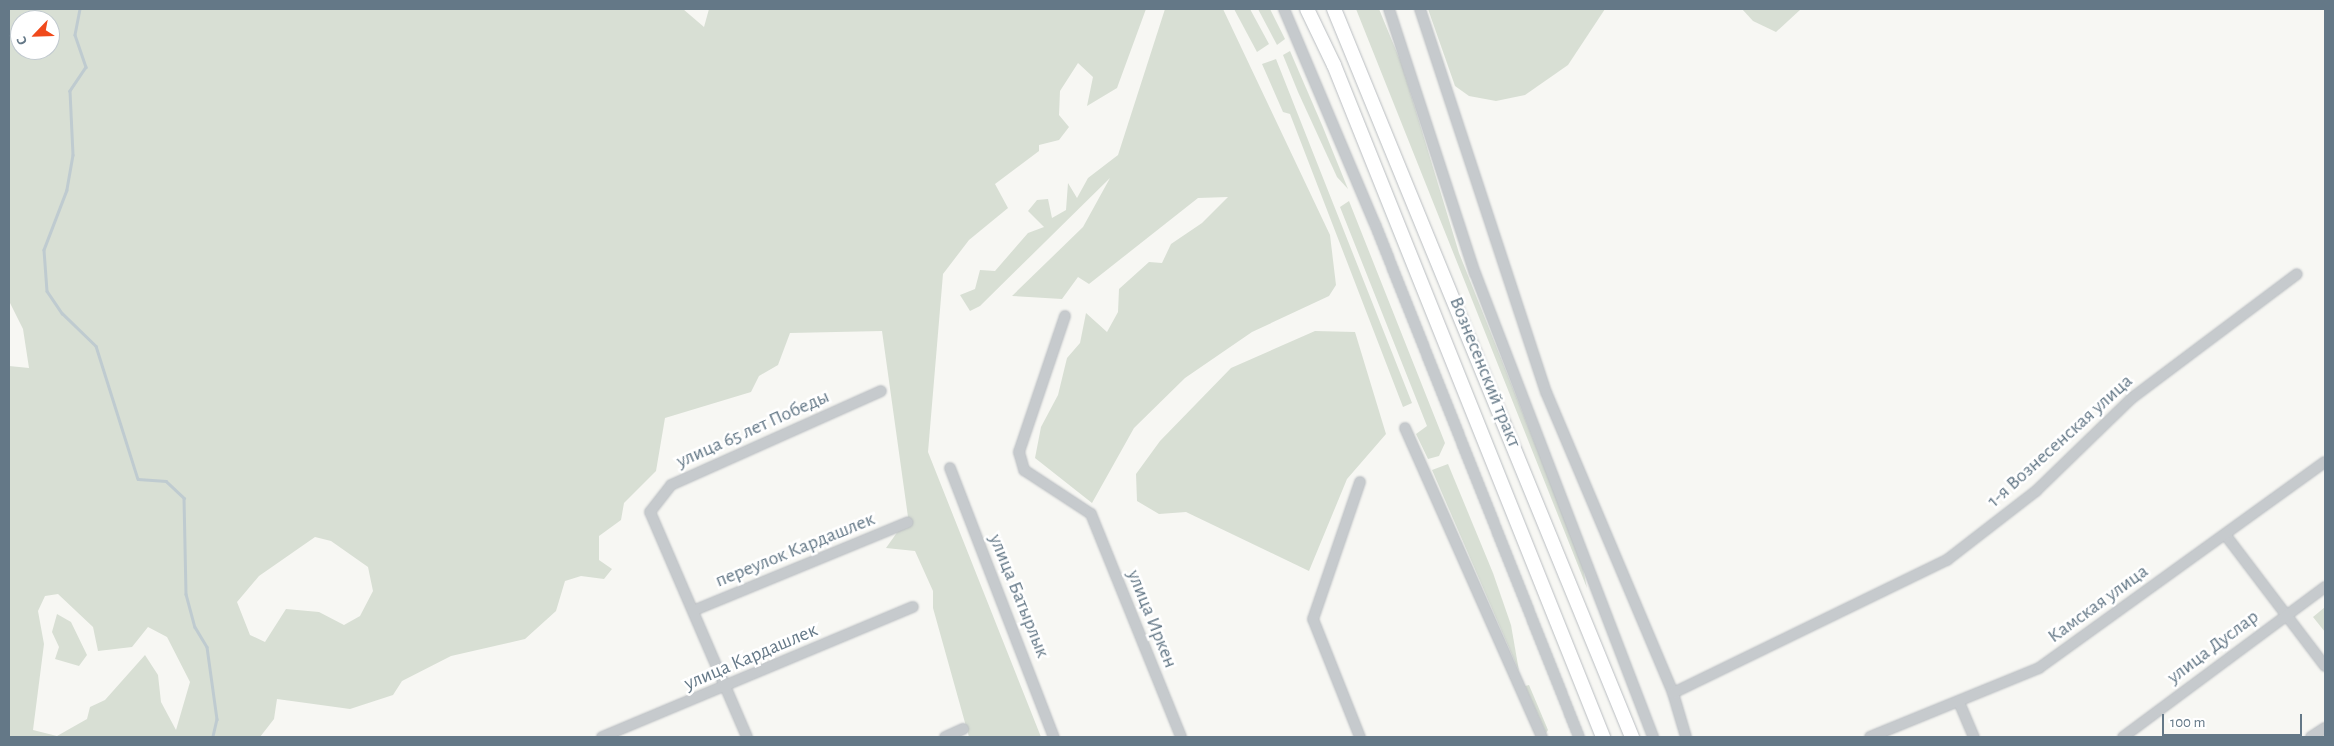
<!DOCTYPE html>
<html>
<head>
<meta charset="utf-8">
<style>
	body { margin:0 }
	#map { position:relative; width:2334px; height:746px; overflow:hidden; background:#f7f7f3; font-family:"Alegreya Sans",sans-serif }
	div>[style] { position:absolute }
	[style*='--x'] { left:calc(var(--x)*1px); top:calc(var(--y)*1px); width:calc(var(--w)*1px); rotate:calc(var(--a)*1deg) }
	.green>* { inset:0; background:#d8dfd4 }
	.stream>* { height:2.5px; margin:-1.25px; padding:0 1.25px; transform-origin:1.25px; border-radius:1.25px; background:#bfcbd0 }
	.roads { filter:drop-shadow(0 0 1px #b9bdc1) drop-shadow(0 0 1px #b9bdc1) }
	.minor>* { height:10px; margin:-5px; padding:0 5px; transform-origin:5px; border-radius:5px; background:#c6cacd }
	.major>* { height:14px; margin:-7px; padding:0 7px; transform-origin:7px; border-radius:7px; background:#fff }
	span { translate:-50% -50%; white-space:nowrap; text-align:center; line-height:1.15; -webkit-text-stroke:5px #fff; paint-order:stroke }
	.street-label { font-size:20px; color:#647887 }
	.frame { position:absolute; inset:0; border:10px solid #647887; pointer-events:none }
	.north { position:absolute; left:10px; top:10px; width:50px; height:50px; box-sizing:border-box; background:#fff; border:1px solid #c1c9cf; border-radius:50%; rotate:246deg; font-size:14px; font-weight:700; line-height:20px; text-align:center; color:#647887 }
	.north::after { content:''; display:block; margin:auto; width:18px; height:22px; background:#f0491b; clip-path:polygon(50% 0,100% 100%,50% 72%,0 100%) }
	.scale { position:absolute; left:2162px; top:714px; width:140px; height:22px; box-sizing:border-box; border:2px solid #647887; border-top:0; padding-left:6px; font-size:15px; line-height:18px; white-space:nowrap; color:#647887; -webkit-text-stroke:4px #fff; paint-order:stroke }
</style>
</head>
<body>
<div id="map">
	<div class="green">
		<div style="clip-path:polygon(evenodd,9px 9px,683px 9px,704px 27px,709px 9px,1146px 9px,1117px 88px,1087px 106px,1093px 77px,1078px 63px,1060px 91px,1059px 115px,1069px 127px,1059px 140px,1039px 145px,1039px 151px,995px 184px,1008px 208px,969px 240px,943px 274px,928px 452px,1041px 737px,969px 737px,933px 608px,933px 591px,915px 551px,886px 548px,908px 517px,882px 331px,790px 333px,778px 365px,759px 376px,751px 392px,665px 418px,656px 471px,624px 503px,621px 520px,599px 536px,599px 560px,612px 569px,604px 579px,581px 576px,565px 581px,556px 611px,525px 639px,451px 656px,402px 681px,393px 695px,350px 709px,277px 699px,274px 719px,260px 737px,9px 737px,9px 366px,29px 368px,23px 329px,9px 301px,9px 9px,20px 20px,50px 20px,50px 50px,20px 50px,20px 20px,9px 9px,315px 537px,331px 541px,368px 567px,373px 591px,360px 616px,344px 625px,319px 612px,286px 609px,265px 642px,250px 635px,237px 602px,259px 576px,315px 537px,9px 9px,58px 594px,93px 627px,98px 651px,132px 647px,148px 627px,167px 637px,190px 682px,176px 730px,161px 702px,158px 675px,145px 655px,105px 700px,90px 707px,87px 719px,57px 736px,33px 730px,44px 644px,38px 611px,45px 596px,58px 594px)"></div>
		<div style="clip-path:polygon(1165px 9px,1223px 9px,1330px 235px,1336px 285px,1329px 296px,1252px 332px,1185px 378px,1134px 428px,1092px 503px,1035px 458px,1041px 427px,1058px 395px,1067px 358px,1080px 343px,1086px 313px,1107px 332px,1118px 312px,1119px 289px,1149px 262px,1162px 263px,1171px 244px,1202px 223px,1228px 197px,1198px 198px,1089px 284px,1078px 277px,1062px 299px,1012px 296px,1083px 227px,1110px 178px,980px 306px,970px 311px,960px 295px,975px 289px,980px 270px,995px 271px,1028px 233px,1044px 227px,1028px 211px,1037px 200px,1048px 199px,1052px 218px,1066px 210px,1068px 183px,1077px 198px,1088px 178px,1118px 155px)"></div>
		<div style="clip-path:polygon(1234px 9px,1250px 9px,1269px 44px,1257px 52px)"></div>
		<div style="clip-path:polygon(1258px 9px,1270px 9px,1285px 39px,1277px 45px)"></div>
		<div style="clip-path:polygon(1356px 9px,1379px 9px,1402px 65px,1459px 253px,1581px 559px,1587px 588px)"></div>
		<div style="clip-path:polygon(1428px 9px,1605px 9px,1568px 65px,1525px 95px,1496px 101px,1469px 96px,1455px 86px)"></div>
		<div style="clip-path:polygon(1742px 9px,1801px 9px,1776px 32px,1753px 21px)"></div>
		<div style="clip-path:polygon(1290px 51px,1322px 125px,1348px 189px,1337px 177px,1298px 92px,1283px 55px)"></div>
		<div style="clip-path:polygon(1276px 59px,1412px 403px,1403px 407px,1290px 114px,1283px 112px,1262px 64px)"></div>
		<div style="clip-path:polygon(1349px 201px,1445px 443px,1439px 456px,1428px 459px,1416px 434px,1427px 426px,1340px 207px)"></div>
		<div style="clip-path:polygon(1315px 331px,1355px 332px,1386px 434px,1347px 479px,1309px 571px,1186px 512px,1159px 514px,1137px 501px,1136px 474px,1160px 441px,1231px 368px)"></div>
		<div style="clip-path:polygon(1448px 464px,1493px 573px,1511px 625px,1519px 671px,1432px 470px)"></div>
		<div style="clip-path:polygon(2325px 607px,2325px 632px,2313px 617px)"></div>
		<div style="clip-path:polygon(57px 614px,71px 622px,87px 655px,79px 666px,55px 659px,59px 647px,52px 632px)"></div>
		<div style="clip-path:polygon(1529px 685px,1548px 730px,1546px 733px,1525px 686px)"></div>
	</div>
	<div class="stream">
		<div style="--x:80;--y:9;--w:26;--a:101"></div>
		<div style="--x:75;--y:35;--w:34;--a:71"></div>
		<div style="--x:86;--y:67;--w:29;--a:124"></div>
		<div style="--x:70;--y:91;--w:64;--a:87.3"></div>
		<div style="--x:73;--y:155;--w:36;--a:100"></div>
		<div style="--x:67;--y:190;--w:64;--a:111"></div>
		<div style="--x:44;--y:250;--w:41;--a:85.8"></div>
		<div style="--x:47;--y:291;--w:27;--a:56"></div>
		<div style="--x:62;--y:313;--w:47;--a:44.1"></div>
		<div style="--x:96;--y:346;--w:139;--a:72.5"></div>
		<div style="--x:138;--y:479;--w:28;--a:4"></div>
		<div style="--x:166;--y:481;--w:25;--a:43"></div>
		<div style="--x:184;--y:498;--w:96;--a:88.8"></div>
		<div style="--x:186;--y:594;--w:34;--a:75"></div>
		<div style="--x:195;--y:627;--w:23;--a:59"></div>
		<div style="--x:207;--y:647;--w:73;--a:82.1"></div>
		<div style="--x:217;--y:719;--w:18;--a:103"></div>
	</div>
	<div class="roads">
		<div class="minor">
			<div style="--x:1284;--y:9;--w:233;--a:67.1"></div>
			<div style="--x:1375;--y:224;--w:552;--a:68.31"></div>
			<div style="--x:1389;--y:9;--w:278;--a:72"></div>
			<div style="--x:1475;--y:273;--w:497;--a:69"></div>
			<div style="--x:1420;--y:9;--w:403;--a:71.8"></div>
			<div style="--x:1546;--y:392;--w:327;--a:67.1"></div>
			<div style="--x:1673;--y:693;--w:46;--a:73.5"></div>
			<div style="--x:1065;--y:316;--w:144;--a:108.7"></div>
			<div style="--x:1019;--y:452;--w:19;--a:74"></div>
			<div style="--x:1024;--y:470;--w:80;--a:33.3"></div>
			<div style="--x:1091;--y:514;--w:240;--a:68"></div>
			<div style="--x:1405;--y:428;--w:338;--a:66.1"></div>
			<div style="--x:950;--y:468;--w:288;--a:68.9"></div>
			<div style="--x:1360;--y:482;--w:145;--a:108.9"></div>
			<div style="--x:1313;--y:619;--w:127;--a:68.3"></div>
			<div style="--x:2227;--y:537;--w:162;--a:52.8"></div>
			<div style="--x:695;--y:610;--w:230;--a:-22.4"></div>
			<div style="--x:1673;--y:693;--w:305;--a:-25.9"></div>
			<div style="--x:1947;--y:560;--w:113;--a:-37.8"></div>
			<div style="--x:2036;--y:491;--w:134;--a:-44.1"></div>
			<div style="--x:2132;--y:398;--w:206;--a:-36.9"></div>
			<div style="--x:1959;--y:702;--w:38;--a:67"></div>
			<div style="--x:602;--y:737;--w:337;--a:-22.7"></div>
			<div style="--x:747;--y:737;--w:245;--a:-113.3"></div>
			<div style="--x:650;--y:512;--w:34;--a:-52"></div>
			<div style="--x:671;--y:485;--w:230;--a:-24.1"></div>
			<div style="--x:945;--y:737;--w:20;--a:-24"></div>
			<div style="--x:1870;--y:737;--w:183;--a:-22.2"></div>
			<div style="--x:2039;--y:668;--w:352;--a:-35.8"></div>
			<div style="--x:2123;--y:737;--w:252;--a:-36.6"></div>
			<div style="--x:2311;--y:737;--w:17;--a:-33"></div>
		</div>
		<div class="major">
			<div style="--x:1307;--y:9;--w:62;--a:64.3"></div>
			<div style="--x:1334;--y:65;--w:724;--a:68.18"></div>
			<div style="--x:1334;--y:9;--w:787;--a:67.74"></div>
		</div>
	</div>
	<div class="street-label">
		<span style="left:1485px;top:372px;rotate:68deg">Вознесенский тракт</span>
		<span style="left:753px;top:429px;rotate:-24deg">улица 65 лет Победы</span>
		<span style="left:2060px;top:441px;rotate:-42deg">1-я Вознесенская улица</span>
		<span style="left:795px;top:550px;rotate:-22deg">переулок Кардашлек</span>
		<span style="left:1019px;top:596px;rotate:68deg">улица Батырлык</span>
		<span style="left:2098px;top:604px;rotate:-36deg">Камская улица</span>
		<span style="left:1152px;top:619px;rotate:68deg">улица Иркен</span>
		<span style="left:2213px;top:647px;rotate:-37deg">улица Дуслар</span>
		<span style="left:751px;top:657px;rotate:-23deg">улица Кардашлек</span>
	</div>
	<div class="frame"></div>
	<div class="north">С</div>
	<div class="scale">100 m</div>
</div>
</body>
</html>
